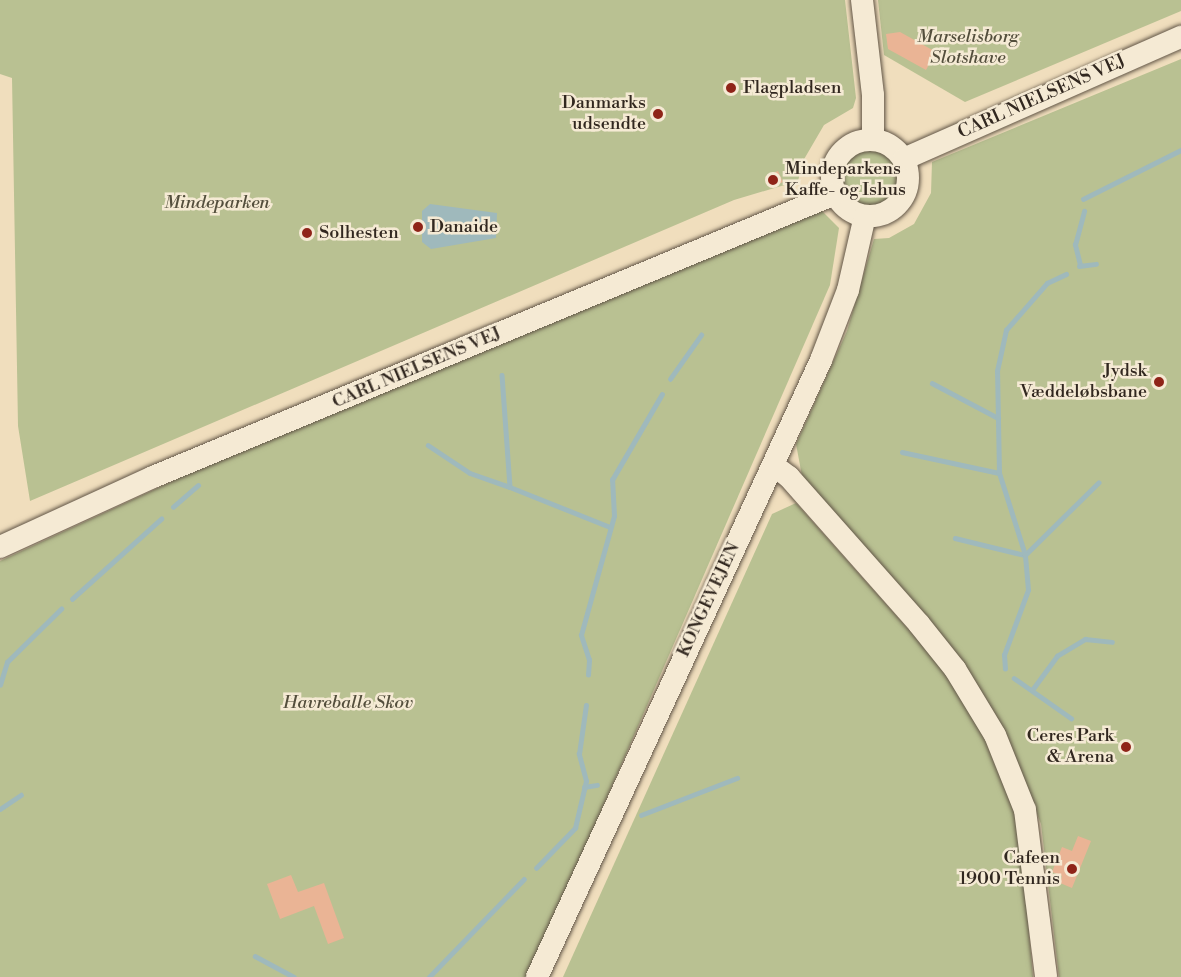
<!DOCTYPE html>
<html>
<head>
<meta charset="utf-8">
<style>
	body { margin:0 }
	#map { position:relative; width:1181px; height:977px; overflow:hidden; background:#f0debd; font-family:"Libre Bodoni",serif }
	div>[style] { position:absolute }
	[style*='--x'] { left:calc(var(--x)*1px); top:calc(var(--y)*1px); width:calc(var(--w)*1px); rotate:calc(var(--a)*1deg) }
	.green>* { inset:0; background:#b9c192 }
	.round { border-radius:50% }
	.water>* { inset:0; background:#9fb9bc }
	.stream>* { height:4.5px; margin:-2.25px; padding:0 2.25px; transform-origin:2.25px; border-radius:2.25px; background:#9fb9bc }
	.building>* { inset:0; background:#eab495; transform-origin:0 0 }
	.roads { filter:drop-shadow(0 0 2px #615546) drop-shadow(0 0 2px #615546) }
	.tertiary>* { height:22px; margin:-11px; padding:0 11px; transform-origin:11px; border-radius:11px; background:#f5ead4 }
	.tertiary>.ring { margin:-11px; padding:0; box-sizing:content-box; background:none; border:22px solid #f5ead4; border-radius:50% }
	.dots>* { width:16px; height:16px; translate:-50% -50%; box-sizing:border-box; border:3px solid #f5ead4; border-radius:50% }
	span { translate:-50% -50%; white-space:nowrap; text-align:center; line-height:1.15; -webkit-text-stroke:5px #f5ead4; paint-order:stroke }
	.park-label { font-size:18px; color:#534e3c; font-style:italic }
	.poi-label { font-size:18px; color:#31271f }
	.left { translate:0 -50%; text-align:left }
	.right { translate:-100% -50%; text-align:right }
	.street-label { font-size:18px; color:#31271f }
</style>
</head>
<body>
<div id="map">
	<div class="green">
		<div style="clip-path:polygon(0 0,845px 0,856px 98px,853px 108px,824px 125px,803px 161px,798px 181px,734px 200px,30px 501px,18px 426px,12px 78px,0 74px)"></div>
		<div style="clip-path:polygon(878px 0,1181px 0,1181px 11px,965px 102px,884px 55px)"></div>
		<div style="clip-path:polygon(1181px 59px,1181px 977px,1059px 977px,1041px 824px,1009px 742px,802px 476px,796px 444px,847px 331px,874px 239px,889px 238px,914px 224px,931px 193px,932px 162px)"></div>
		<div class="round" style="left:842px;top:150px;width:56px;height:56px"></div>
		<div style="clip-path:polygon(822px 211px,839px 228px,830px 285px,529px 977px,0 977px,0 561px,240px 450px)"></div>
		<div style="clip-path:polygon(796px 503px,942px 667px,977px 717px,1019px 821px,1033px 977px,563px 977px,772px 514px)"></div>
	</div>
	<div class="water">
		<div style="clip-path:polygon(430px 204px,497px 213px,496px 238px,431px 249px,422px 242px,422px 211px)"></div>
	</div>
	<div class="stream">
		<div style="--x:1083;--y:199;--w:110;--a:-26.6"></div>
		<div style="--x:1080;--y:265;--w:21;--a:-104"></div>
		<div style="--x:1075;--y:245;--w:35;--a:-75"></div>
		<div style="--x:1079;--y:266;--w:17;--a:-7"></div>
		<div style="--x:502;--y:375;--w:112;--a:85.9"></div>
		<div style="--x:510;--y:487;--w:108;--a:21.8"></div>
		<div style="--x:670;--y:379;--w:54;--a:-54.8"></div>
		<div style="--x:932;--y:383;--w:75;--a:27.9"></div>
		<div style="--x:428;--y:445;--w:50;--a:33.7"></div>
		<div style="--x:470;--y:473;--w:42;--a:19.3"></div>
		<div style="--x:902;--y:452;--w:99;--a:12.2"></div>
		<div style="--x:173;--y:507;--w:33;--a:-41"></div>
		<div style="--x:955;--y:538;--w:72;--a:13.7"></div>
		<div style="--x:1025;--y:555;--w:103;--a:-44.6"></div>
		<div style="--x:72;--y:599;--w:120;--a:-42"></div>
		<div style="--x:1005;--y:669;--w:14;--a:-94"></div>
		<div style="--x:1004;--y:655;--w:69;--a:-69.7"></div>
		<div style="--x:1028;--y:590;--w:35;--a:-95"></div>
		<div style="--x:1025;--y:555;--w:86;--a:-107.6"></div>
		<div style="--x:999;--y:473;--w:102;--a:-91.1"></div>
		<div style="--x:997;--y:371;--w:42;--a:-77.6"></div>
		<div style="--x:1006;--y:330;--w:62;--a:-48.9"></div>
		<div style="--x:1047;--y:283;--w:21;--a:-25"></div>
		<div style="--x:588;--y:675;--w:15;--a:-86"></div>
		<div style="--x:589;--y:660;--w:26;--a:-108"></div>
		<div style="--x:581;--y:635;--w:123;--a:-74.5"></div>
		<div style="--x:614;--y:516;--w:36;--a:-93"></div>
		<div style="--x:612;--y:480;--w:99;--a:-59.8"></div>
		<div style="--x:1014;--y:678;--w:70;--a:35.1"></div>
		<div style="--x:0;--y:685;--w:24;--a:-73"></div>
		<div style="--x:7;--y:662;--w:76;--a:-44.5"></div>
		<div style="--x:1032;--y:690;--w:42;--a:-53.7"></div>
		<div style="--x:1057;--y:656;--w:33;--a:-31"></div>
		<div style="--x:1085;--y:639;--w:27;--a:6"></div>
		<div style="--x:584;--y:787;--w:13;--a:-9"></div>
		<div style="--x:0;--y:809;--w:25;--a:-34"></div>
		<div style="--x:641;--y:815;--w:103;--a:-21.1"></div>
		<div style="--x:536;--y:868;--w:56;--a:-45.7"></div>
		<div style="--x:575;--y:828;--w:48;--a:-76.8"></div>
		<div style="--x:586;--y:781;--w:28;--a:-105"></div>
		<div style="--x:579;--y:754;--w:49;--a:-81.9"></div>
		<div style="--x:255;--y:956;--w:44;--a:28.3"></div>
		<div style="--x:429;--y:977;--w:136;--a:-45.9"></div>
	</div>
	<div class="building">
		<div style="clip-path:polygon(900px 32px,936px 52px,926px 70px,888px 49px,886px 34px)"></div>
		<div style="left:778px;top:171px;width:12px;height:14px;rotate:66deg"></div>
		<div style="clip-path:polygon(1078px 836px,1091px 841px,1072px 888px,1060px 883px,1062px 876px,1052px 872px,1062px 847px,1072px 851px)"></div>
		<div style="clip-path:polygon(291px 875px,298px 892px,324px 883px,344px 938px,328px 944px,314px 906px,280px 919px,267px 884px)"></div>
	</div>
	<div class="roads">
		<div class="tertiary">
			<div style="--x:862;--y:0;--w:96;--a:83.4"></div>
			<div style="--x:873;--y:95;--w:45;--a:90"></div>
			<div class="ring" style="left:832px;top:140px;width:54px;height:54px"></div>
			<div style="--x:904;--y:159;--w:303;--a:-23.8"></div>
			<div style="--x:773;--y:465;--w:20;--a:37"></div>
			<div style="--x:789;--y:477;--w:196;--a:48.5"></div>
			<div style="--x:919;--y:624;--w:58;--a:51.3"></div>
			<div style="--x:955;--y:669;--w:77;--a:58.8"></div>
			<div style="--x:995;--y:735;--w:81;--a:68.2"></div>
			<div style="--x:1025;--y:810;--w:168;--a:82.8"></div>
			<div style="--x:0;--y:547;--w:168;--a:-24.6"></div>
			<div style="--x:153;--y:477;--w:738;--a:-22.54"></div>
			<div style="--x:537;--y:977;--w:679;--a:-65.28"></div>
			<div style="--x:821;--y:360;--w:75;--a:-68.9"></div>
			<div style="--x:848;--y:290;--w:76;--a:-77.1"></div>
		</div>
	</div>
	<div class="dots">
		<div style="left:731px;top:88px;background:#8f2418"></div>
		<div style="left:658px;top:114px;background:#8f2418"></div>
		<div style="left:773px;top:180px;background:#8f2418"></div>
		<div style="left:418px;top:227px;background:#8f2418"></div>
		<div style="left:307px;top:233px;background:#8f2418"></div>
		<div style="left:1159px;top:382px;background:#8f2418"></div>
		<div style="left:1126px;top:747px;background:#8f2418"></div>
		<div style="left:1072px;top:869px;background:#8f2418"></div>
	</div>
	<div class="park-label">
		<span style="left:968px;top:48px">Marselisborg<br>Slotshave</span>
		<span style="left:217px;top:203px">Mindeparken</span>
		<span style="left:348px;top:703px">Havreballe Skov</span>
	</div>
	<div class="poi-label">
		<span class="left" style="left:743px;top:88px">Flagpladsen</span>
		<span class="right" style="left:646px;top:114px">Danmarks<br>udsendte</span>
		<span class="left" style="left:785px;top:180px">Mindeparkens<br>Kaffe- og Ishus</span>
		<span class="left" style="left:430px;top:227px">Danaide</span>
		<span class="left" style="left:319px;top:233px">Solhesten</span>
		<span class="right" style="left:1147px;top:382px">Jydsk<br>Væddeløbsbane</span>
		<span class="right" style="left:1114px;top:747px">Ceres Park<br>&amp; Arena</span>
		<span class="right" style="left:1060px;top:869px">Cafeen<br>1900 Tennis</span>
	</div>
	<div class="street-label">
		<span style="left:1042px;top:97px;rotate:-24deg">CARL NIELSENS VEJ</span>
		<span style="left:417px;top:368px;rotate:-23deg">CARL NIELSENS VEJ</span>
		<span style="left:709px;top:600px;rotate:-65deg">KONGEVEJEN</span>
	</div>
</div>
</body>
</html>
